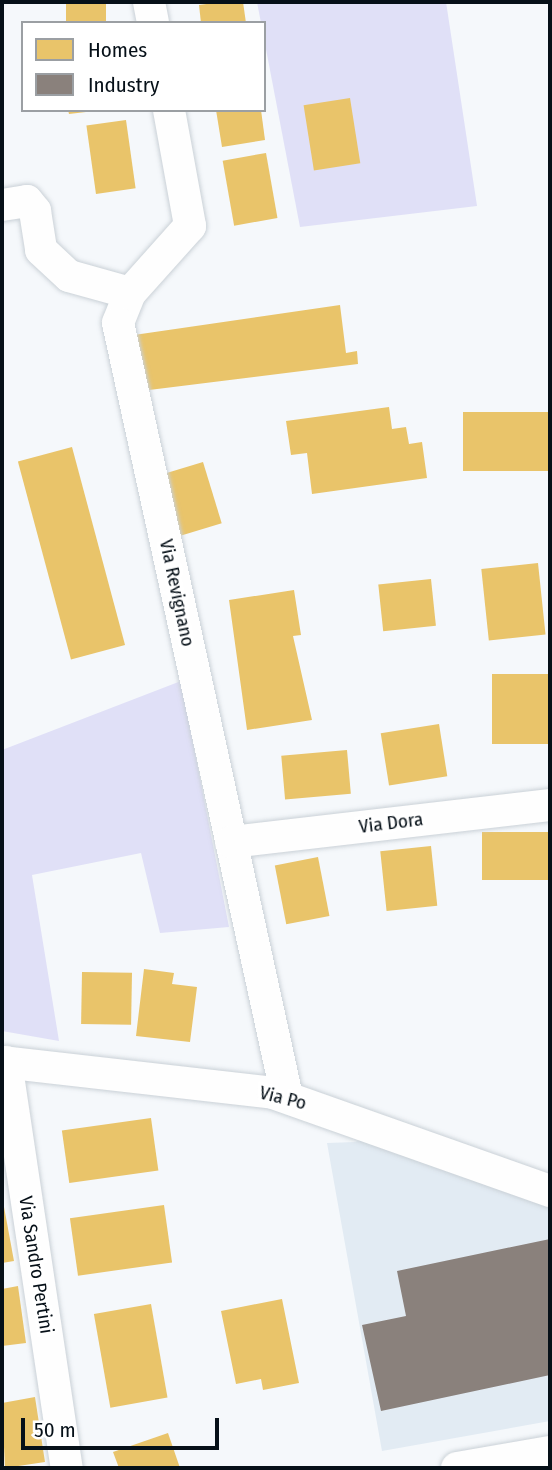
<!DOCTYPE html>
<html>
<head>
<meta charset="utf-8">
<style>
	body { margin:0 }
	#map { position:relative; width:552px; height:1470px; overflow:hidden; background:#f5f8fb; font-family:"Fira Sans Condensed",sans-serif }
	div>[style] { position:absolute }
	[style*='--x'] { left:calc(var(--x)*1px); top:calc(var(--y)*1px); width:calc(var(--w)*1px); rotate:calc(var(--a)*1deg) }
	.built>* { inset:0; background:#e2ebf3 }
	.green>* { inset:0; background:#e0e0f7 }
	.homes>* { inset:0; background:#e9c46a; transform-origin:0 0 }
	.industry>* { inset:0; background:#8a817c }
	.roads { filter:drop-shadow(0 0 2px #cad1d7) drop-shadow(0 0 2px #cad1d7) }
	.minor>* { height:32px; margin:-16px; padding:0 16px; transform-origin:16px; border-radius:16px; background:#fefefe }
	span { translate:-50% -50%; white-space:nowrap; text-align:center; line-height:1.15; -webkit-text-stroke:7px #fff; paint-order:stroke }
	.street-label { font-size:19px; color:#061018 }
	.frame { position:absolute; inset:0; border:4px solid #061018; pointer-events:none }
	.legend { position:absolute; left:21px; top:21px; width:245px; height:91px; box-sizing:border-box; background:#fff; border:2px solid #9b9fa3; margin:0; padding:9px 12px; list-style:none; font-size:21px; color:#061018 }
	.legend li { display:flex; align-items:center; gap:14px; height:35px }
	.legend b { width:35px; border:2px solid #9b9fa3 }
	.scale { position:absolute; left:21px; top:1418px; width:198px; height:32px; box-sizing:border-box; border:4px solid #061018; border-top:0; padding-left:9px; font-size:21px; line-height:24px; white-space:nowrap; color:#061018; -webkit-text-stroke:5px #fff; paint-order:stroke }
</style>
</head>
<body>
<div id="map">
	<div class="built">
		<div style="clip-path:polygon(375px 1133px,550px 1200px,550px 1421px,382px 1451px,327px 1143px,355px 1142px)"></div>
	</div>
	<div class="green">
		<div style="clip-path:polygon(257px 2px,446px 2px,477px 206px,300px 227px)"></div>
		<div style="clip-path:polygon(181px 681px,229px 927px,160px 933px,141px 853px,32px 875px,59px 1041px,2px 1031px,2px 750px)"></div>
	</div>
	<div class="homes">
		<div style="left:66px;top:2px;width:40px;height:21px"></div>
		<div style="clip-path:polygon(221px 2px,243px 2px,246px 23px,201px 23px,199px 5px)"></div>
		<div style="left:350px;top:98px;width:66px;height:47px;rotate:81deg"></div>
		<div style="clip-path:polygon(68px 110px,86px 110px,86px 112px,69px 114px)"></div>
		<div style="clip-path:polygon(216px 110px,261px 110px,265px 140px,222px 147px)"></div>
		<div style="left:126px;top:120px;width:69px;height:40px;rotate:82deg"></div>
		<div style="left:266px;top:153px;width:66px;height:44px;rotate:80deg"></div>
		<div style="clip-path:polygon(340px 305px,346px 353px,357px 351px,358px 364px,141px 391px,134px 335px)"></div>
		<div style="clip-path:polygon(389px 407px,392px 429px,406px 427px,409px 444px,422px 442px,427px 478px,312px 494px,307px 453px,291px 455px,286px 421px)"></div>
		<div style="left:550px;top:412px;width:59px;height:87px;rotate:90deg"></div>
		<div style="left:72px;top:447px;width:205px;height:56px;rotate:75deg"></div>
		<div style="left:203px;top:462px;width:64px;height:44px;rotate:73deg"></div>
		<div style="left:538px;top:563px;width:72px;height:57px;rotate:84deg"></div>
		<div style="left:431px;top:579px;width:47px;height:53px;rotate:84deg"></div>
		<div style="clip-path:polygon(294px 590px,301px 635px,293px 636px,312px 720px,247px 730px,229px 600px)"></div>
		<div style="left:550px;top:674px;width:70px;height:58px;rotate:90deg"></div>
		<div style="left:439px;top:724px;width:53px;height:59px;rotate:81deg"></div>
		<div style="left:347px;top:750px;width:44px;height:66px;rotate:85deg"></div>
		<div style="left:550px;top:832px;width:48px;height:68px;rotate:90deg"></div>
		<div style="left:431px;top:846px;width:60px;height:51px;rotate:84deg"></div>
		<div style="left:318px;top:857px;width:60px;height:44px;rotate:79deg"></div>
		<div style="clip-path:polygon(144px 969px,174px 973px,172px 984px,197px 987px,190px 1042px,136px 1036px)"></div>
		<div style="left:82px;top:972px;width:50px;height:52px;rotate:1deg"></div>
		<div style="left:151px;top:1118px;width:53px;height:90px;rotate:82deg"></div>
		<div style="clip-path:polygon(2px 1196px,14px 1261px,2px 1263px)"></div>
		<div style="left:164px;top:1205px;width:58px;height:95px;rotate:82deg"></div>
		<div style="clip-path:polygon(18px 1286px,26px 1343px,2px 1346px,2px 1289px)"></div>
		<div style="clip-path:polygon(282px 1299px,299px 1383px,263px 1390px,261px 1379px,236px 1384px,221px 1311px)"></div>
		<div style="left:151px;top:1304px;width:95px;height:58px;rotate:80deg"></div>
		<div style="clip-path:polygon(35px 1397px,45px 1462px,5px 1468px,2px 1403px)"></div>
		<div style="clip-path:polygon(168px 1433px,180px 1468px,119px 1468px,113px 1452px)"></div>
	</div>
	<div class="industry">
		<div style="clip-path:polygon(550px 1239px,550px 1375px,381px 1411px,362px 1325px,406px 1316px,397px 1271px)"></div>
	</div>
	<div class="roads">
		<div class="minor">
			<div style="--x:149;--y:2;--w:21;--a:79"></div>
			<div style="--x:169;--y:110;--w:118;--a:79.7"></div>
			<div style="--x:190;--y:226;--w:90;--a:131.8"></div>
			<div style="--x:130;--y:293;--w:32;--a:112"></div>
			<div style="--x:118;--y:323;--w:792;--a:77.68"></div>
			<div style="--x:2;--y:205;--w:25;--a:-9"></div>
			<div style="--x:27;--y:201;--w:13;--a:51"></div>
			<div style="--x:35;--y:211;--w:39;--a:81"></div>
			<div style="--x:41;--y:250;--w:38;--a:43"></div>
			<div style="--x:69;--y:276;--w:63;--a:15.6"></div>
			<div style="--x:231;--y:842;--w:321;--a:-6.6"></div>
			<div style="--x:2;--y:1062;--w:273;--a:6.5"></div>
			<div style="--x:273;--y:1093;--w:294;--a:19.5"></div>
			<div style="--x:6;--y:1062;--w:411;--a:81.5"></div>
			<div style="--x:457;--y:1468;--w:94;--a:-9.8"></div>
		</div>
	</div>
	<div class="street-label">
		<span style="left:177px;top:593px;rotate:78deg">Via Revignano</span>
		<span style="left:391px;top:823px;rotate:-7deg">Via Dora</span>
		<span style="left:283px;top:1098px;rotate:14deg">Via Po</span>
		<span style="left:36px;top:1265px;rotate:81deg">Via Sandro Pertini</span>
	</div>
	<div class="frame"></div>
	<ul class="legend">
	<li><b style="height:19px;background:#e9c46a"></b>Homes</li>
	<li><b style="height:19px;background:#8a817c"></b>Industry</li>
	</ul>
	<div class="scale">50 m</div>
</div>
</body>
</html>
